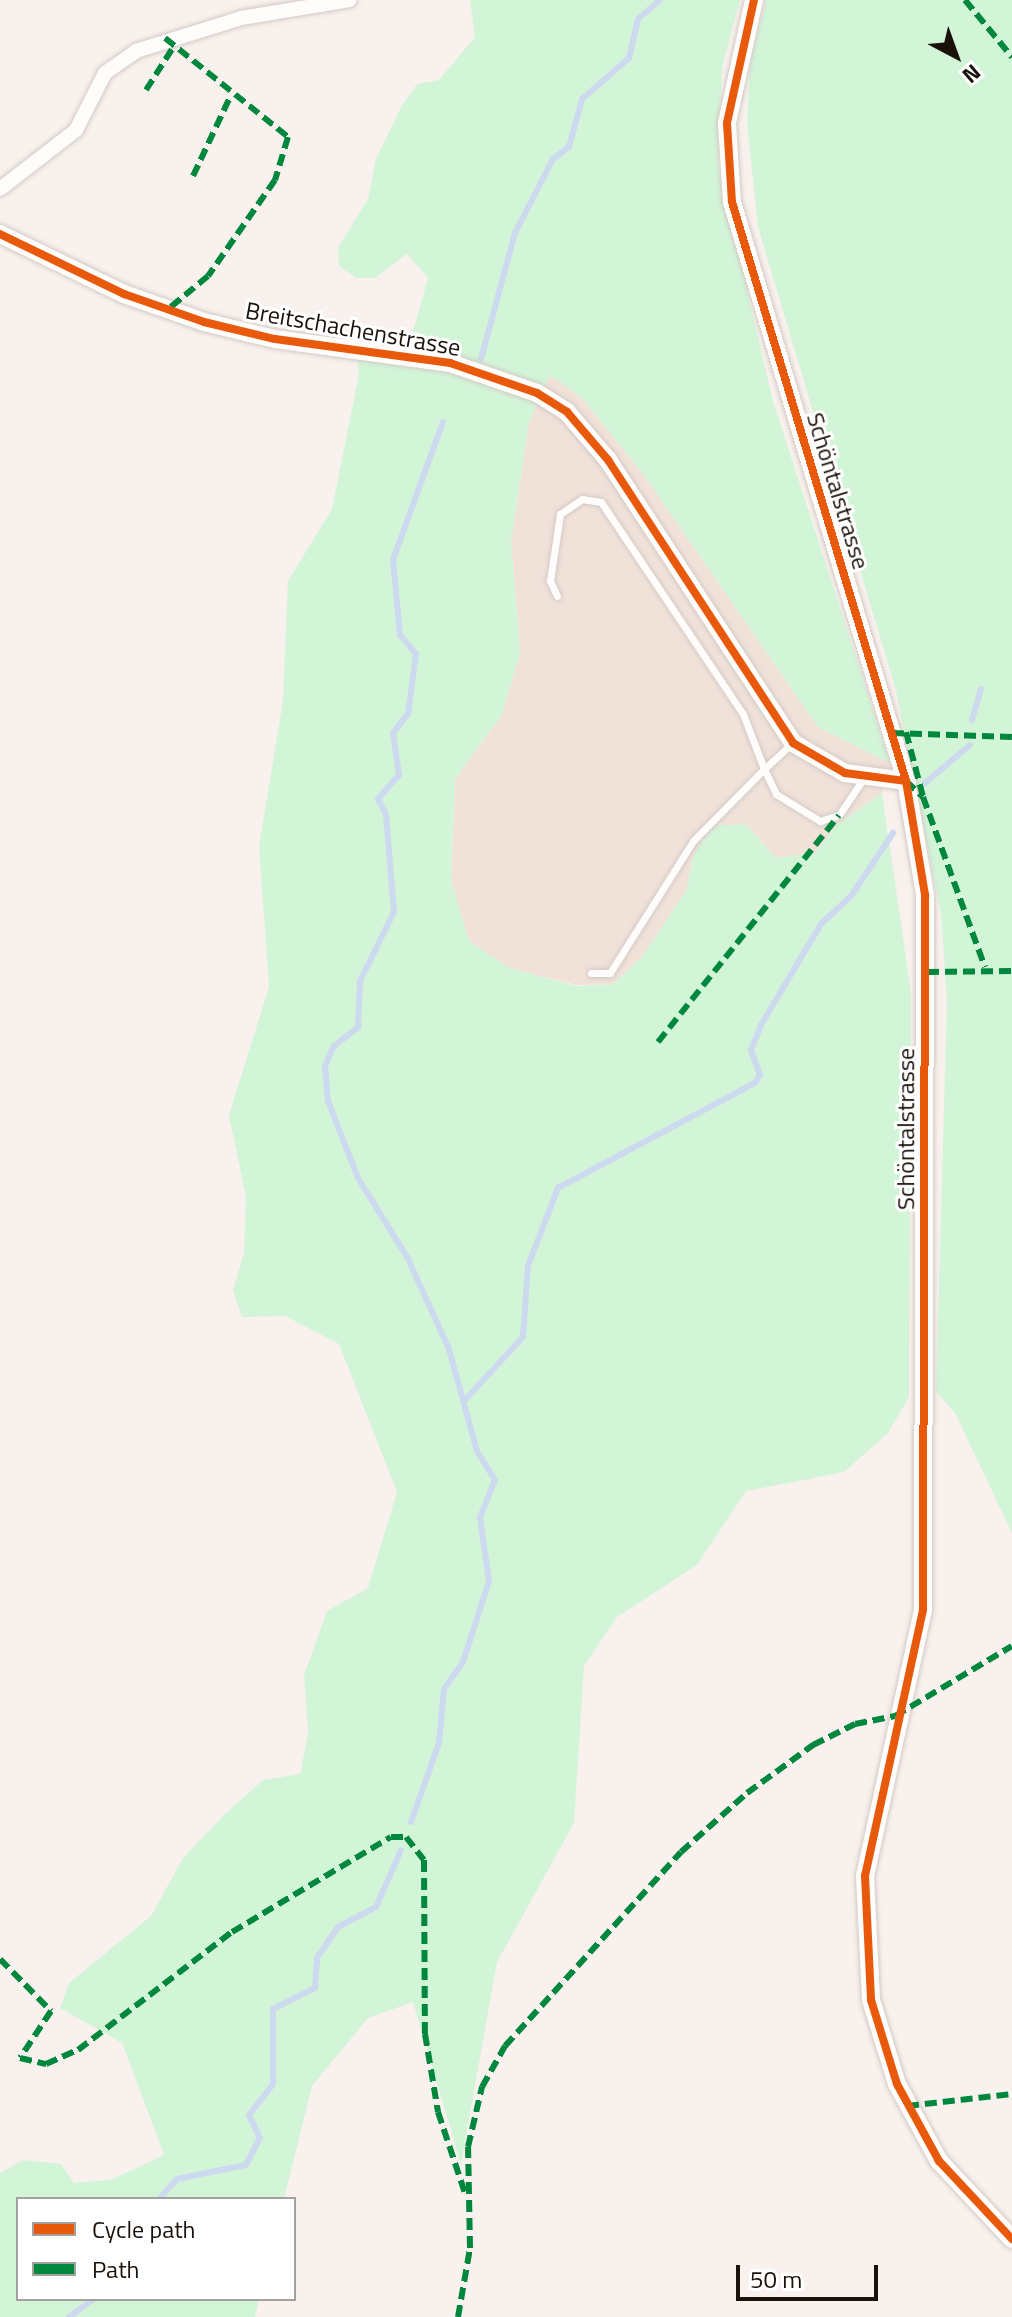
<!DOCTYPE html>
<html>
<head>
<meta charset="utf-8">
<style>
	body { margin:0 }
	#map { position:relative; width:1012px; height:2317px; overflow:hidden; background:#f8f1ed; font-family:"Titillium Web",sans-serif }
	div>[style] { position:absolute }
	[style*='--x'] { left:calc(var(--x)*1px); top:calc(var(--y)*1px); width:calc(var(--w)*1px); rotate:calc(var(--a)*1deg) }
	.built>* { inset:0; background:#f1e2d9 }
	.green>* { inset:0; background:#d2f5d7 }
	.stream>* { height:6px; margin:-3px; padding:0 3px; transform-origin:3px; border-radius:3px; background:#cdd9ee }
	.roads { filter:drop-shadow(0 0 2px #d3cac5) drop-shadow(0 0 2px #d3cac5) }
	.service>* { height:7px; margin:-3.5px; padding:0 3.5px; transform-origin:3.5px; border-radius:3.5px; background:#fefdfc }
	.minor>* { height:14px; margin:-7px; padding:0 7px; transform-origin:7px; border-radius:7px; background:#fefdfc }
	.tertiary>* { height:18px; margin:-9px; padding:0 9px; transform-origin:9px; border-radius:9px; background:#fefdfc }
	.quiet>* { height:6px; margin-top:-3px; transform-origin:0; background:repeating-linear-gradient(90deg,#00873e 0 12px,transparent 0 18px) }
	.cycleway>* { height:8px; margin:-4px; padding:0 4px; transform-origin:4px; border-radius:4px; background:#e8590c }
	span { translate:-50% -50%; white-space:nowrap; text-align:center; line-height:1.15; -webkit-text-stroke:6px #fff; paint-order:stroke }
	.street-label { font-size:24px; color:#1a110b }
	.legend { position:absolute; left:16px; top:2197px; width:280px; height:104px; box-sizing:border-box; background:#fff; border:2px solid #a3a09d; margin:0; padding:10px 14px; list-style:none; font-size:24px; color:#1a110b }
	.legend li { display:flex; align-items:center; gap:16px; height:40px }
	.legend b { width:40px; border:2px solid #a3a09d }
	.north { position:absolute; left:916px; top:16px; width:80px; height:80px; -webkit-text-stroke:6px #fff; paint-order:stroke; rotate:139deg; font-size:22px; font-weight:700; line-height:32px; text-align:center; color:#1a110b }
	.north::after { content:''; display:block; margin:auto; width:28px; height:36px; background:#1a110b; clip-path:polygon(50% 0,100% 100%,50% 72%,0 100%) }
	.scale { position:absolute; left:736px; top:2265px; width:142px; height:36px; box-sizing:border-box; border:4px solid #1a110b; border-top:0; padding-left:10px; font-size:24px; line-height:28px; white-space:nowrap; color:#1a110b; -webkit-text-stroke:6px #fff; paint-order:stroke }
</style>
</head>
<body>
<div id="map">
	<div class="built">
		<div style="clip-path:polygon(550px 374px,582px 398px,644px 475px,818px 727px,890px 763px,882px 793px,838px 824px,815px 853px,776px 858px,745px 824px,694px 855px,686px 891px,642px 957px,613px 984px,577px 985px,509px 968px,469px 941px,451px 880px,455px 779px,501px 716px,520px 653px,511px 541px,529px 422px)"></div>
	</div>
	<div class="green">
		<div style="clip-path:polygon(470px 0,740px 0,722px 68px,718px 164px,726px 201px,773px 401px,890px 763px,818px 727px,644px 475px,582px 398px,550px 375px,529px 422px,511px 541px,520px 653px,501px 716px,455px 779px,451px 880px,469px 941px,509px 968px,577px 986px,613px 984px,642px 957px,686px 891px,694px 855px,713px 826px,745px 824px,776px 858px,815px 853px,838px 824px,882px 793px,911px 993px,909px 1397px,888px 1433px,844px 1472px,746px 1491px,697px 1565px,617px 1617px,584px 1666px,574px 1823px,497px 1962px,461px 2164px,413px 2002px,368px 2018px,312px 2086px,284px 2199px,18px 2199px,18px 2299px,259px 2299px,255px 2317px,0 2317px,0 2173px,23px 2160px,61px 2164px,74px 2183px,111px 2180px,164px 2155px,122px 2043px,60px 2008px,69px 1983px,151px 1916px,183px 1858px,225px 1814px,263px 1780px,300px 1774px,308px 1733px,304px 1675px,327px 1611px,368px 1588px,397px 1492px,339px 1344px,285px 1316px,242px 1317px,233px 1290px,244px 1253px,246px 1197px,229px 1115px,269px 987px,259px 846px,283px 701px,288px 581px,332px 509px,359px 374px,356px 351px,410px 342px,428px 278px,407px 254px,375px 278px,356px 278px,339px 266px,338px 248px,368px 199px,376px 159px,401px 107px,417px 84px,439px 80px,475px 37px)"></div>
		<div style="clip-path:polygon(766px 0,1012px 0,1012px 1533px,955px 1413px,936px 1392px,947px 1001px,941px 913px,896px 691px,758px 227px,747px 122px,750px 63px)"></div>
	</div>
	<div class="stream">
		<div style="--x:481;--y:359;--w:131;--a:-74.9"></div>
		<div style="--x:515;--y:233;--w:83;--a:-62.8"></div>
		<div style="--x:553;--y:159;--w:20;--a:-37"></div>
		<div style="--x:569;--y:147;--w:50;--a:-74.8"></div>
		<div style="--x:582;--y:99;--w:62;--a:-41.1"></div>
		<div style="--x:629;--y:58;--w:40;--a:-77"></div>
		<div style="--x:638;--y:19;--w:29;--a:-41"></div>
		<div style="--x:972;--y:720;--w:32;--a:-74"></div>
		<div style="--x:924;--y:784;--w:60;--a:-40.3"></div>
		<div style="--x:465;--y:1400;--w:86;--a:-47.4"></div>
		<div style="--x:523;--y:1337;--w:71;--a:-86"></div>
		<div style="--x:528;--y:1266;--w:84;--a:-69"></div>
		<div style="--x:558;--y:1188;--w:223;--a:-28.1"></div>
		<div style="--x:755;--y:1083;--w:9;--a:-58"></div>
		<div style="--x:760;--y:1075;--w:27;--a:-110"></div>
		<div style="--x:751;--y:1050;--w:27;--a:-68"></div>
		<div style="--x:761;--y:1025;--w:117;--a:-59.3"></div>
		<div style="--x:821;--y:924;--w:41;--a:-43"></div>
		<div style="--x:851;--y:896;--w:76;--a:-56.3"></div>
		<div style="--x:411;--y:1822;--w:84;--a:-70.5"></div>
		<div style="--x:439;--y:1743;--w:54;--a:-84.7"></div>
		<div style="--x:444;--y:1689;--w:33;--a:-55"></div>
		<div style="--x:463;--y:1662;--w:85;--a:-72.2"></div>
		<div style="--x:489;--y:1581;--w:65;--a:-98"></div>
		<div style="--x:480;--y:1517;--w:40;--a:-68"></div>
		<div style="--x:495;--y:1480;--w:34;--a:-122"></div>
		<div style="--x:477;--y:1451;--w:106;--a:-105.4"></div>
		<div style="--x:449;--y:1349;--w:101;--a:-114.5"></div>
		<div style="--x:407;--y:1257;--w:93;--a:-121.8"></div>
		<div style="--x:358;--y:1178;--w:83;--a:-111.3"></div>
		<div style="--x:328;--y:1101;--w:35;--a:-95"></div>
		<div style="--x:325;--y:1066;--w:22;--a:-66"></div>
		<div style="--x:334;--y:1046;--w:31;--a:-38"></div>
		<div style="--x:358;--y:1027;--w:46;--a:-87.5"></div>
		<div style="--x:360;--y:981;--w:77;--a:-63.8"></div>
		<div style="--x:394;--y:912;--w:98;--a:-94.7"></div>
		<div style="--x:386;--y:814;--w:17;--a:-118"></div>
		<div style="--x:378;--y:799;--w:32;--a:-49"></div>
		<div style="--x:399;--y:775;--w:42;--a:-98.1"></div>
		<div style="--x:393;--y:733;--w:24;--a:-52"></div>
		<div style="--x:408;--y:714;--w:61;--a:-82.4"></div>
		<div style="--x:416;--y:654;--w:25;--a:-130"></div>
		<div style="--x:400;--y:635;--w:75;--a:-95.3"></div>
		<div style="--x:393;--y:560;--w:147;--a:-70.1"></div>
		<div style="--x:159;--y:2199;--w:27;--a:-48"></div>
		<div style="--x:177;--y:2179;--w:70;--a:-11.5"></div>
		<div style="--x:246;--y:2165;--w:30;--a:-63"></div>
		<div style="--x:260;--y:2138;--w:25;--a:-116"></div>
		<div style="--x:249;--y:2115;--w:39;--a:-52"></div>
		<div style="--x:273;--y:2084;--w:75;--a:-90"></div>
		<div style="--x:273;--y:2009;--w:47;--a:-26.6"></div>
		<div style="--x:315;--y:1988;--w:30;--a:-86"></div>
		<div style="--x:317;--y:1958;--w:37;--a:-56"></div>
		<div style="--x:338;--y:1927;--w:43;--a:-27.8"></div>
		<div style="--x:376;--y:1907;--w:62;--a:-66.3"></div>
		<div style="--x:69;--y:2317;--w:31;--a:-36"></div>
	</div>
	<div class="roads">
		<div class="service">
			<div style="--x:557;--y:596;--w:17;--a:-115"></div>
			<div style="--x:550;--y:581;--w:68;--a:-81.5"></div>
			<div style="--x:560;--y:514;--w:27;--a:-34"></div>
			<div style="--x:582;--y:499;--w:19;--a:9"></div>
			<div style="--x:601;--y:502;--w:255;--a:56.2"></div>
			<div style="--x:743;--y:714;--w:59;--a:69.1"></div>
			<div style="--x:764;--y:769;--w:101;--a:134.6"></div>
			<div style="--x:693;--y:841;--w:156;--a:122.2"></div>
			<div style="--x:610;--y:973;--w:19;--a:180"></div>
			<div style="--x:791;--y:744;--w:37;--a:137"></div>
			<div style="--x:764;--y:769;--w:28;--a:64"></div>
			<div style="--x:776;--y:794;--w:52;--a:31.5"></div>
			<div style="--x:820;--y:821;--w:20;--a:-18"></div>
			<div style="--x:839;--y:815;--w:43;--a:-56.3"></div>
		</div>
		<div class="minor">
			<div style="--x:0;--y:189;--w:96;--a:-37.8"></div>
			<div style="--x:76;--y:130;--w:64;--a:-63"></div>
			<div style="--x:105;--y:73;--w:38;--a:-35"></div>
			<div style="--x:136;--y:51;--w:110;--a:-17.4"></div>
			<div style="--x:241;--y:18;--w:110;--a:-9.4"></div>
		</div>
		<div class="tertiary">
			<div style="--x:754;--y:0;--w:126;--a:102.4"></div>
			<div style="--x:727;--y:123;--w:79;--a:86.4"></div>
			<div style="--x:732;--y:202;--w:605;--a:73.27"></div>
			<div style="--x:906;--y:781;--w:116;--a:80.5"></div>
			<div style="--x:925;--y:895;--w:715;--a:90.16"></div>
			<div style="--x:923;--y:1610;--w:272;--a:102.3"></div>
			<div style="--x:865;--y:1876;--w:124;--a:87.2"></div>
			<div style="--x:871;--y:2000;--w:88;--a:72.8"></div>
			<div style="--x:897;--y:2084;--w:88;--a:61.4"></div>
			<div style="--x:939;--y:2161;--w:107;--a:46.9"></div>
			<div style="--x:0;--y:234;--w:138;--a:25.8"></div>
			<div style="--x:124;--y:294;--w:85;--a:19.3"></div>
			<div style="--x:204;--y:322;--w:73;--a:13.5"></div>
			<div style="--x:275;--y:339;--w:177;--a:7.8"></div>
			<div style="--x:450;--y:363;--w:92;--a:19"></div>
			<div style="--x:537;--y:393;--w:36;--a:32"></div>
			<div style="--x:567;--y:412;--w:63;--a:49.5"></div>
			<div style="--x:608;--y:460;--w:338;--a:56.8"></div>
			<div style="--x:793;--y:743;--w:60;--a:30"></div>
			<div style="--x:845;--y:773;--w:62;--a:7.5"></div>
		</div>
	</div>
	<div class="quiet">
		<div style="--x:965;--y:0;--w:74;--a:50.5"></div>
		<div style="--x:165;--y:38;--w:158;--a:38.8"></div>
		<div style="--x:288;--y:137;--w:45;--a:106.8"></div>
		<div style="--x:275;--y:180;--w:117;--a:124.9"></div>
		<div style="--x:208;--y:276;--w:53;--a:140.3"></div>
		<div style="--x:146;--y:90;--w:52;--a:-57.5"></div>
		<div style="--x:193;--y:176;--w:89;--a:-64.9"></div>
		<div style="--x:906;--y:732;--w:67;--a:75.3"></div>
		<div style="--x:892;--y:733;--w:120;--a:1.9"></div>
		<div style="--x:906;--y:781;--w:23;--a:43"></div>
		<div style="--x:923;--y:797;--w:181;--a:70"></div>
		<div style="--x:927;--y:972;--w:85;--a:-0.7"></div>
		<div style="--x:658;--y:1042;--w:290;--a:-51.4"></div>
		<div style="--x:0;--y:1959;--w:73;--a:45.6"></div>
		<div style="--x:51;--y:2011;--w:56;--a:123.4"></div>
		<div style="--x:20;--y:2058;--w:27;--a:13"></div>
		<div style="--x:46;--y:2064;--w:35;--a:-24"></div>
		<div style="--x:78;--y:2050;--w:194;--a:-37.5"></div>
		<div style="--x:232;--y:1932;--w:185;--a:-30.9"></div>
		<div style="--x:391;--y:1837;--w:15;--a:0"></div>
		<div style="--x:406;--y:1837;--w:29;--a:52"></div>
		<div style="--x:424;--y:1860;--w:174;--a:89.7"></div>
		<div style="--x:425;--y:2034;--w:79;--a:80.5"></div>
		<div style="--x:438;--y:2112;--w:89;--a:71.6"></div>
		<div style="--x:907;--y:2106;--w:106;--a:-6.5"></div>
		<div style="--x:458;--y:2317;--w:70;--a:-80.1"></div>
		<div style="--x:470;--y:2248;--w:101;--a:-91.1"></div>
		<div style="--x:468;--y:2147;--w:62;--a:-76.9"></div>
		<div style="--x:482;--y:2087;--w:47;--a:-60.7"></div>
		<div style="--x:505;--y:2046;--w:262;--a:-47.8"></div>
		<div style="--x:681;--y:1852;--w:89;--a:-41.8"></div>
		<div style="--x:747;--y:1793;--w:82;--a:-36"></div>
		<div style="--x:813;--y:1745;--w:47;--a:-26.6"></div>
		<div style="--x:855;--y:1724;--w:41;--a:-11.3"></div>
		<div style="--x:895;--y:1716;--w:136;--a:-30.9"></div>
	</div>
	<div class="cycleway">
		<div style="--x:754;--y:0;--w:126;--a:102.4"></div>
		<div style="--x:727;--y:123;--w:79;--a:86.4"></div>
		<div style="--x:732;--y:202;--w:605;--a:73.27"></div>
		<div style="--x:906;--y:781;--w:116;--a:80.5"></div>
		<div style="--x:925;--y:895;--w:715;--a:90.16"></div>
		<div style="--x:923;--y:1610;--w:272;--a:102.3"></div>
		<div style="--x:865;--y:1876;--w:124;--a:87.2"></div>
		<div style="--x:871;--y:2000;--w:88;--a:72.8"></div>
		<div style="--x:897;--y:2084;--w:88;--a:61.4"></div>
		<div style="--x:939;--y:2161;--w:107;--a:46.9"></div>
		<div style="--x:0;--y:234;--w:138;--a:25.8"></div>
		<div style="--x:124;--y:294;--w:85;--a:19.3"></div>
		<div style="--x:204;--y:322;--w:73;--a:13.5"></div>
		<div style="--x:275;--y:339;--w:177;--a:7.8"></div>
		<div style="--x:450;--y:363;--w:92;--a:19"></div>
		<div style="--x:537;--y:393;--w:36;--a:32"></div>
		<div style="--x:567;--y:412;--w:63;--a:49.5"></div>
		<div style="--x:608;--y:460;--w:338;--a:56.8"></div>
		<div style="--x:793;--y:743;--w:60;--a:30"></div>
		<div style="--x:845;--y:773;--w:62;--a:7.5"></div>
	</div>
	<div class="street-label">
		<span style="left:353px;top:329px;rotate:10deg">Breitschachenstrasse</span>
		<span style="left:838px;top:491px;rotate:73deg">Schöntalstrasse</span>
		<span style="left:906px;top:1129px;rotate:-90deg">Schöntalstrasse</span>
	</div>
	<ul class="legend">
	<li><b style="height:10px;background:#e8590c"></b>Cycle path</li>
	<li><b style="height:10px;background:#00873e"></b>Path</li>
	</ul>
	<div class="north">N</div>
	<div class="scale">50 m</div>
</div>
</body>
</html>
